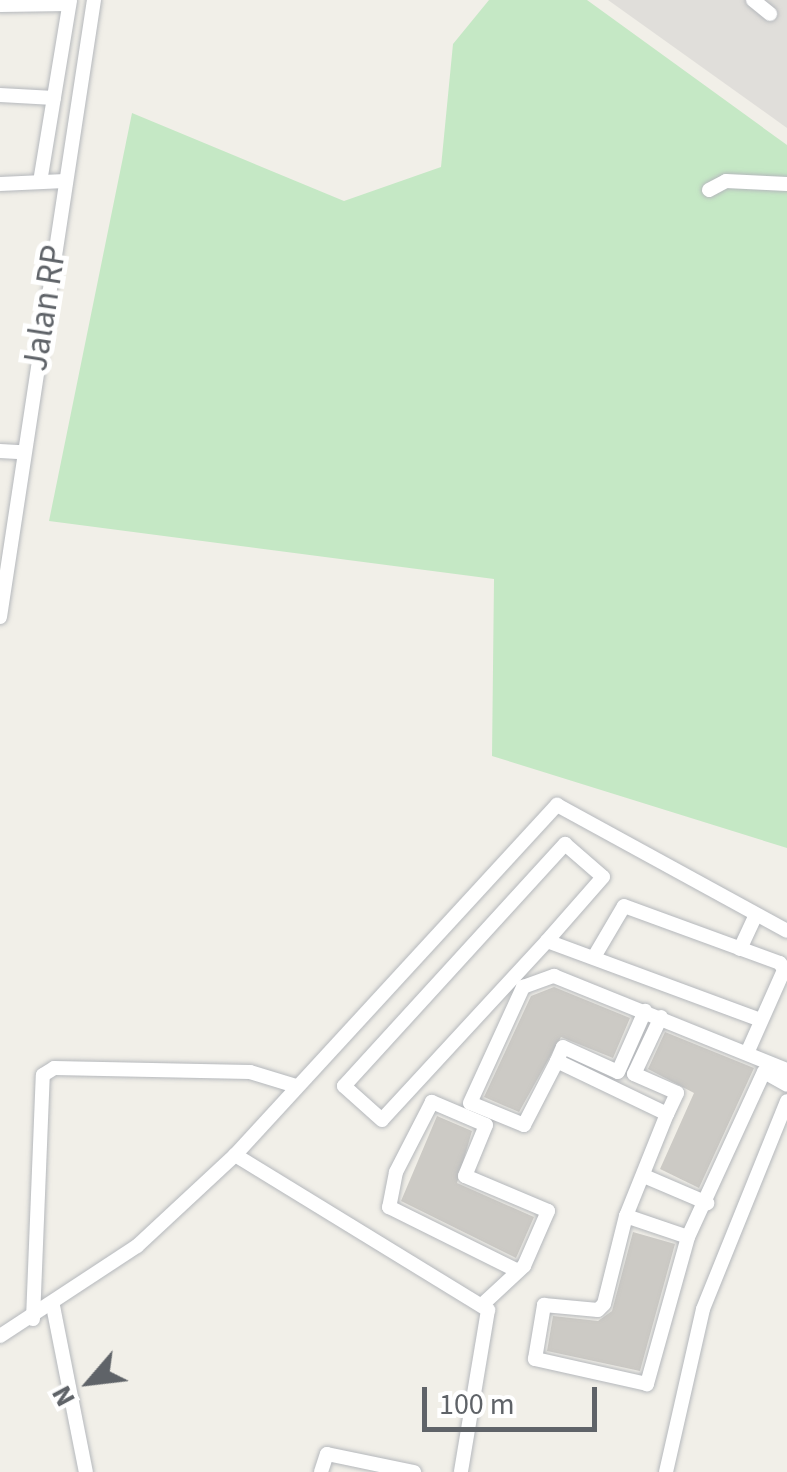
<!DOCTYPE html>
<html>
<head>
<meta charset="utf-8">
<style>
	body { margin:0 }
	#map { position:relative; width:787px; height:1472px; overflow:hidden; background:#f1efe8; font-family:"Source Sans 3",sans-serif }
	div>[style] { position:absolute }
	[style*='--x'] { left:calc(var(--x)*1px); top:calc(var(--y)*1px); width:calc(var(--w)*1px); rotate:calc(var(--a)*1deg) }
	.industrial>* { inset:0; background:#e0deda }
	.green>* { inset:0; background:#c5e8c5 }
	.building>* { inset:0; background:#cccac5 }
	.roads { filter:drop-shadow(0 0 2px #b5b8bc) drop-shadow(0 0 2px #b5b8bc) }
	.minor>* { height:14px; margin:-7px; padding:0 7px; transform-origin:7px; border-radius:7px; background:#fff }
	span { translate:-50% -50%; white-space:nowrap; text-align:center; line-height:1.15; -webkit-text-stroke:10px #fff; paint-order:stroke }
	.street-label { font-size:35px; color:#5f6368 }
	.north { position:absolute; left:40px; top:1332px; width:100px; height:100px; -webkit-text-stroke:8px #fff; paint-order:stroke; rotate:242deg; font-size:28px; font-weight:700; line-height:40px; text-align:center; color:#5f6368 }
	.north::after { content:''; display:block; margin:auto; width:35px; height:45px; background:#5f6368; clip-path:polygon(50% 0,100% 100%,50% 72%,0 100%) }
	.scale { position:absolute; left:422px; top:1387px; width:175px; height:45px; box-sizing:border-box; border:5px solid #5f6368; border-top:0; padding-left:12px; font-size:30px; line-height:35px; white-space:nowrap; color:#5f6368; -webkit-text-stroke:8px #fff; paint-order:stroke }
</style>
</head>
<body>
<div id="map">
	<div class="industrial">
		<div style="clip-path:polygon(608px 0,787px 0,787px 128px)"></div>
	</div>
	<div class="green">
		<div style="clip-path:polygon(489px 0,587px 0,787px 145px,787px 848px,492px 756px,494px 579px,49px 521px,132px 113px,344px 201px,441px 167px,453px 44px)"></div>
	</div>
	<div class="building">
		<div style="clip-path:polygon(554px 987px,630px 1018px,613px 1058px,561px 1037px,519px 1112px,484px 1097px,531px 996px)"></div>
		<div style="clip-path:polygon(665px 1032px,754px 1068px,699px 1188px,660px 1169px,694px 1093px,648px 1069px)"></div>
		<div style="clip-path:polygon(437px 1116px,472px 1131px,457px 1183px,534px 1217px,516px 1258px,401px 1201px)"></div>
		<div style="clip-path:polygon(633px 1232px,675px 1244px,640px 1371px,547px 1351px,553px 1316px,598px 1321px,612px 1311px)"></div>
	</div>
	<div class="roads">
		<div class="minor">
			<div style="--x:753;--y:0;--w:22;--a:39"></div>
			<div style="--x:0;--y:5;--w:69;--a:-0.8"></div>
			<div style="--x:0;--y:95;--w:54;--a:3.2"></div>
			<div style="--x:40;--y:182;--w:184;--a:-80.6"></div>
			<div style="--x:0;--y:184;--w:65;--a:-2.6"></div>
			<div style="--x:709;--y:190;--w:19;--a:-28"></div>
			<div style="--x:726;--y:181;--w:61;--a:2.8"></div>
			<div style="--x:0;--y:451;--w:22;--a:3"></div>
			<div style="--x:0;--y:617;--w:624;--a:-81.34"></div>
			<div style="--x:547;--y:941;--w:243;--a:132.7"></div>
			<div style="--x:382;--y:1120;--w:51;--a:-138.2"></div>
			<div style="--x:344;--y:1086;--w:328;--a:-47.6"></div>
			<div style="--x:565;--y:844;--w:50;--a:41"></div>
			<div style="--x:603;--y:877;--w:85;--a:131.2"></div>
			<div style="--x:547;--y:941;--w:227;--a:20.3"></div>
			<div style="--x:740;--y:949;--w:38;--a:-65"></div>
			<div style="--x:594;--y:957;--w:59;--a:-59.5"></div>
			<div style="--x:624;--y:906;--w:166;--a:20.1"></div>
			<div style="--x:780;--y:963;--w:8;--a:60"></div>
			<div style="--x:784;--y:970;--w:89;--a:114"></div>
			<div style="--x:661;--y:1017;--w:63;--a:115.3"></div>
			<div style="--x:634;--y:1074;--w:47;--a:23.8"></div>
			<div style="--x:677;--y:1093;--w:23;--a:115"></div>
			<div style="--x:557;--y:1061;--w:15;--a:-67"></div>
			<div style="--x:563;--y:1047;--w:60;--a:24.4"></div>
			<div style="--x:618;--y:1072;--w:67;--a:-66.1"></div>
			<div style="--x:235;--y:1155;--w:297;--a:31.5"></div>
			<div style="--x:488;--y:1310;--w:164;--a:99.5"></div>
			<div style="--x:644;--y:1176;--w:69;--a:23.2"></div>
			<div style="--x:626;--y:1216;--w:65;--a:18.7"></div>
			<div style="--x:688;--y:1237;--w:182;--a:-65.3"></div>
			<div style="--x:764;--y:1072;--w:26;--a:29"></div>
			<div style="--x:688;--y:1237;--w:153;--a:105.6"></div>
			<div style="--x:647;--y:1384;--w:115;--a:-167.4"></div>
			<div style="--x:535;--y:1359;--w:55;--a:-80.5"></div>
			<div style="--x:544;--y:1305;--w:54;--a:5.3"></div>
			<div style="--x:598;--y:1310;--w:8;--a:-45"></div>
			<div style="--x:604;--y:1304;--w:91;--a:-76"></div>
			<div style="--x:626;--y:1216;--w:110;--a:-68.1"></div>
			<div style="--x:667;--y:1114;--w:122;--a:-154.3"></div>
			<div style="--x:557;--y:1061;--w:72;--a:117.3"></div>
			<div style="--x:524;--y:1125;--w:58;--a:-157.8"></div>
			<div style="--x:470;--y:1103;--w:128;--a:-65.4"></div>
			<div style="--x:523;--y:987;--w:33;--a:-20"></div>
			<div style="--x:554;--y:976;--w:251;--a:22"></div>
			<div style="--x:483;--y:1304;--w:56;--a:-42.8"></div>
			<div style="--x:524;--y:1266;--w:60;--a:-66.4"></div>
			<div style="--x:548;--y:1211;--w:90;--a:-157.1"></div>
			<div style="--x:465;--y:1176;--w:55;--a:-67.6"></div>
			<div style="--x:486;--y:1125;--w:59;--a:-156.9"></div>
			<div style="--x:432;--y:1102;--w:79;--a:117.2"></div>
			<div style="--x:396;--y:1172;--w:36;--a:101"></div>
			<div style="--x:389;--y:1207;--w:142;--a:26.4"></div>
			<div style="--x:53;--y:1306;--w:169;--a:78.8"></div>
			<div style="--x:33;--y:1319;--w:244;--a:-87.7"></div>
			<div style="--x:43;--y:1075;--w:13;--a:-32"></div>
			<div style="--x:54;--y:1068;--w:196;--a:1.2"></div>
			<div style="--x:250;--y:1072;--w:48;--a:16.9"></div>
			<div style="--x:0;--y:1336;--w:164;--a:-33.3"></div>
			<div style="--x:137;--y:1246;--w:134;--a:-42.9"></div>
			<div style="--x:235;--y:1155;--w:476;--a:-47.4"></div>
			<div style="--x:557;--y:805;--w:262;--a:28.7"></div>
			<div style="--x:321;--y:1472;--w:19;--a:-72"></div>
			<div style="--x:327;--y:1454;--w:89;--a:11.7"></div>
			<div style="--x:666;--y:1472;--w:167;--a:-77.2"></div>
			<div style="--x:703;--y:1309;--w:224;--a:-68"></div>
		</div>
	</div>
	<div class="street-label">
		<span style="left:45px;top:308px;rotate:-81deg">Jalan RP</span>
	</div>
	<div class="north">N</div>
	<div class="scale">100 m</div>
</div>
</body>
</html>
